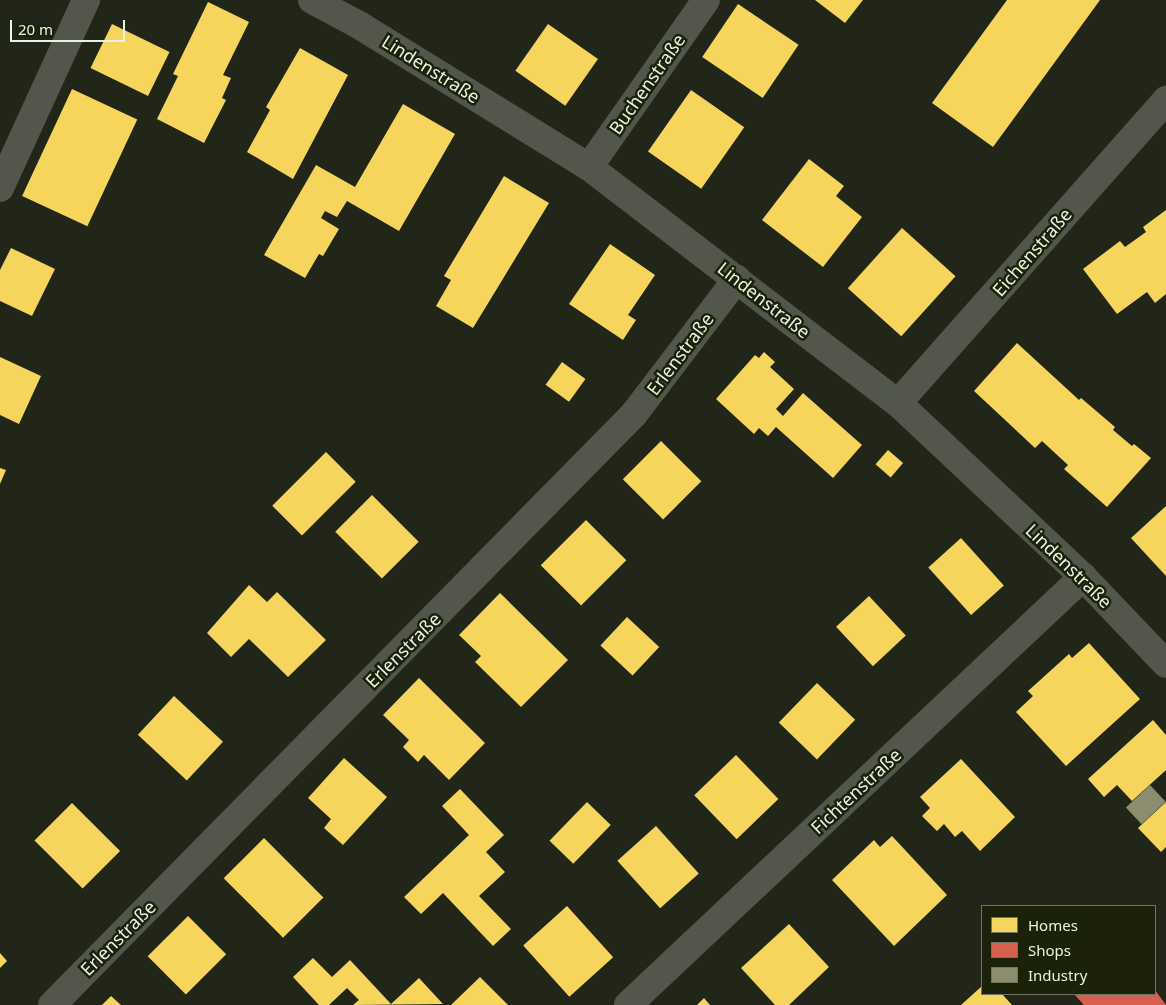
<!DOCTYPE html>
<html>
<head>
<meta charset="utf-8">
<style>
	body { margin:0 }
	#map { position:relative; width:1166px; height:1005px; overflow:hidden; background:#222619; font-family:"Noto Sans",sans-serif }
	div>[style] { position:absolute }
	[style*='--x'] { left:calc(var(--x)*1px); top:calc(var(--y)*1px); width:calc(var(--w)*1px); rotate:calc(var(--a)*1deg) }
	.homes>* { inset:0; background:#f6d55c; transform-origin:0 0 }
	.shops>* { inset:0; background:#d6604d }
	.industry>* { inset:0; background:#8c8c6e; transform-origin:0 0 }
	.minor>* { height:28px; margin:-14px; padding:0 14px; transform-origin:14px; border-radius:14px; background:#52564b }
	span { translate:-50% -50%; white-space:nowrap; text-align:center; line-height:1.15; -webkit-text-stroke:5px #1b2209; paint-order:stroke }
	.street-label { font-size:18px; color:#ecf2e2 }
	.legend { position:absolute; left:981px; top:905px; width:175px; height:90px; box-sizing:border-box; background:#1b2209; border:1px solid #6f7560; margin:0; padding:6px 9px; list-style:none; font-size:15px; color:#ecf2e2 }
	.legend li { display:flex; align-items:center; gap:10px; height:25px }
	.legend b { width:25px; border:1px solid #6f7560 }
	.scale { position:absolute; left:10px; top:20px; width:115px; height:22px; box-sizing:border-box; border:2px solid #ecf2e2; border-top:0; padding-left:6px; font-size:15px; line-height:18px; white-space:nowrap; color:#ecf2e2; -webkit-text-stroke:4px #1b2209; paint-order:stroke }
</style>
</head>
<body>
<div id="map">
	<div class="homes">
		<div style="clip-path:polygon(815px 0,863px 0,845px 23px)"></div>
		<div style="clip-path:polygon(1007px 0,1100px 0,993px 147px,932px 103px)"></div>
		<div style="clip-path:polygon(208px 2px,249px 22px,223px 75px,231px 78px,222px 98px,226px 100px,204px 143px,157px 119px,178px 76px,173px 74px)"></div>
		<div style="left:738px;top:4px;width:73px;height:64px;rotate:34deg"></div>
		<div style="left:112px;top:24px;width:64px;height:49px;rotate:26deg"></div>
		<div style="left:548px;top:24px;width:61px;height:57px;rotate:35deg"></div>
		<div style="clip-path:polygon(300px 48px,348px 75px,293px 179px,247px 152px,270px 110px,266px 107px)"></div>
		<div style="left:72px;top:89px;width:72px;height:118px;rotate:25deg"></div>
		<div style="left:691px;top:90px;width:65px;height:75px;rotate:35deg"></div>
		<div style="clip-path:polygon(403px 104px,455px 134px,399px 231px,347px 201px,337px 217px,325px 211px,321px 218px,339px 229px,323px 256px,319px 254px,305px 278px,264px 255px,316px 165px,355px 187px)"></div>
		<div style="clip-path:polygon(809px 159px,844px 186px,836px 196px,862px 217px,823px 267px,762px 220px)"></div>
		<div style="clip-path:polygon(504px 176px,549px 203px,473px 328px,436px 306px,451px 280px,444px 276px)"></div>
		<div style="clip-path:polygon(1166px 210px,1166px 294px,1155px 303px,1147px 292px,1117px 314px,1083px 269px,1120px 241px,1125px 247px,1146px 232px,1143px 227px)"></div>
		<div style="left:902px;top:228px;width:72px;height:81px;rotate:42deg"></div>
		<div style="clip-path:polygon(610px 244px,655px 275px,628px 315px,636px 320px,623px 340px,569px 304px)"></div>
		<div style="clip-path:polygon(11px 248px,55px 269px,32px 316px,0 301px,0 270px)"></div>
		<div style="clip-path:polygon(1017px 343px,1079px 400px,1081px 398px,1115px 427px,1113px 430px,1132px 446px,1134px 444px,1151px 458px,1107px 507px,1064px 469px,1068px 465px,1042px 441px,1035px 448px,974px 391px)"></div>
		<div style="clip-path:polygon(764px 352px,775px 362px,770px 367px,794px 389px,776px 409px,783px 416px,803px 393px,862px 445px,833px 478px,776px 427px,768px 436px,759px 428px,754px 434px,716px 399px,755px 355px,759px 358px)"></div>
		<div style="clip-path:polygon(0 357px,41px 376px,19px 424px,0 415px)"></div>
		<div style="left:562px;top:362px;width:29px;height:28px;rotate:36deg"></div>
		<div style="left:661px;top:441px;width:57px;height:54px;rotate:45deg"></div>
		<div style="left:888px;top:450px;width:20px;height:19px;rotate:41deg"></div>
		<div style="left:326px;top:452px;width:42px;height:76px;rotate:45deg"></div>
		<div style="clip-path:polygon(0 468px,6px 470px,0 484px)"></div>
		<div style="left:372px;top:495px;width:66px;height:52px;rotate:45deg"></div>
		<div style="clip-path:polygon(1166px 506px,1166px 576px,1131px 538px)"></div>
		<div style="left:586px;top:520px;width:57px;height:64px;rotate:45deg"></div>
		<div style="left:961px;top:538px;width:64px;height:44px;rotate:48deg"></div>
		<div style="clip-path:polygon(249px 585px,267px 602px,277px 592px,326px 640px,288px 677px,249px 639px,231px 657px,207px 633px)"></div>
		<div style="clip-path:polygon(500px 593px,568px 660px,521px 707px,475px 662px,481px 656px,459px 635px)"></div>
		<div style="left:869px;top:596px;width:54px;height:45px;rotate:47deg"></div>
		<div style="left:627px;top:617px;width:44px;height:39px;rotate:43deg"></div>
		<div style="clip-path:polygon(1089px 643px,1140px 699px,1066px 766px,1016px 712px,1033px 696px,1028px 691px,1069px 654px,1072px 658px)"></div>
		<div style="clip-path:polygon(419px 678px,485px 743px,449px 780px,424px 755px,418px 762px,403px 747px,409px 740px,383px 715px)"></div>
		<div style="left:817px;top:683px;width:53px;height:55px;rotate:44deg"></div>
		<div style="left:174px;top:696px;width:67px;height:53px;rotate:43deg"></div>
		<div style="clip-path:polygon(1153px 720px,1166px 735px,1166px 770px,1132px 801px,1117px 785px,1104px 797px,1088px 779px)"></div>
		<div style="left:736px;top:755px;width:61px;height:58px;rotate:46deg"></div>
		<div style="clip-path:polygon(344px 758px,387px 797px,343px 845px,324px 828px,331px 819px,308px 798px)"></div>
		<div style="clip-path:polygon(961px 759px,1015px 817px,980px 851px,962px 831px,955px 837px,944px 824px,937px 831px,922px 816px,930px 808px,920px 797px)"></div>
		<div style="clip-path:polygon(460px 789px,504px 835px,486px 852px,505px 872px,479px 896px,511px 929px,493px 946px,443px 893px,421px 914px,404px 897px,469px 835px,442px 806px)"></div>
		<div style="left:587px;top:802px;width:33px;height:54px;rotate:44deg"></div>
		<div style="clip-path:polygon(1166px 802px,1166px 847px,1161px 852px,1138px 828px)"></div>
		<div style="left:72px;top:803px;width:68px;height:53px;rotate:45deg"></div>
		<div style="left:656px;top:826px;width:64px;height:52px;rotate:48deg"></div>
		<div style="clip-path:polygon(892px 836px,947px 895px,894px 946px,832px 880px,874px 840px,880px 847px)"></div>
		<div style="left:264px;top:838px;width:84px;height:57px;rotate:45deg"></div>
		<div style="left:567px;top:906px;width:69px;height:59px;rotate:48deg"></div>
		<div style="left:188px;top:916px;width:54px;height:57px;rotate:45deg"></div>
		<div style="clip-path:polygon(789px 924px,829px 967px,789px 1005px,775px 1005px,741px 968px)"></div>
		<div style="clip-path:polygon(0 953px,7px 961px,0 968px)"></div>
		<div style="clip-path:polygon(313px 958px,332px 977px,350px 960px,391px 1004px,419px 978px,443px 1004px,353px 1005px,359px 1000px,347px 988px,329px 1005px,319px 1005px,293px 977px)"></div>
		<div style="clip-path:polygon(480px 977px,508px 1005px,451px 1005px)"></div>
		<div style="clip-path:polygon(982px 986px,982px 994px,1002px 994px,1012px 1005px,961px 1005px)"></div>
		<div style="clip-path:polygon(111px 996px,121px 1005px,102px 1005px)"></div>
		<div style="clip-path:polygon(704px 998px,710px 1005px,697px 1005px)"></div>
	</div>
	<div class="shops">
		<div style="clip-path:polygon(1155px 990px,1166px 1005px,1084px 1005px,1074px 994px,1155px 994px)"></div>
	</div>
	<div class="industry">
		<div style="left:1150px;top:785px;width:23px;height:33px;rotate:47deg"></div>
	</div>
	<div class="minor">
		<div style="--x:312;--y:0;--w:53;--a:28"></div>
		<div style="--x:359;--y:25;--w:270;--a:31.7"></div>
		<div style="--x:589;--y:167;--w:389;--a:37.4"></div>
		<div style="--x:898;--y:403;--w:254;--a:43.2"></div>
		<div style="--x:1083;--y:577;--w:120;--a:46.3"></div>
		<div style="--x:589;--y:167;--w:204;--a:-55"></div>
		<div style="--x:0;--y:188;--w:207;--a:-65.4"></div>
		<div style="--x:898;--y:403;--w:405;--a:-48.5"></div>
		<div style="--x:52;--y:1005;--w:829;--a:-45.44"></div>
		<div style="--x:634;--y:414;--w:170;--a:-52.7"></div>
		<div style="--x:628;--y:1005;--w:625;--a:-43.25"></div>
	</div>
	<div class="street-label">
		<span style="left:431px;top:69px;rotate:32deg">Lindenstraße</span>
		<span style="left:647px;top:84px;rotate:-55deg">Buchenstraße</span>
		<span style="left:1032px;top:252px;rotate:-49deg">Eichenstraße</span>
		<span style="left:764px;top:300px;rotate:38deg">Lindenstraße</span>
		<span style="left:680px;top:354px;rotate:-53deg">Erlenstraße</span>
		<span style="left:1069px;top:566px;rotate:44deg">Lindenstraße</span>
		<span style="left:403px;top:650px;rotate:-45deg">Erlenstraße</span>
		<span style="left:856px;top:791px;rotate:-43deg">Fichtenstraße</span>
		<span style="left:118px;top:938px;rotate:-45deg">Erlenstraße</span>
	</div>
	<ul class="legend">
	<li><b style="height:14px;background:#f6d55c"></b>Homes</li>
	<li><b style="height:14px;background:#d6604d"></b>Shops</li>
	<li><b style="height:14px;background:#8c8c6e"></b>Industry</li>
	</ul>
	<div class="scale">20 m</div>
</div>
</body>
</html>
